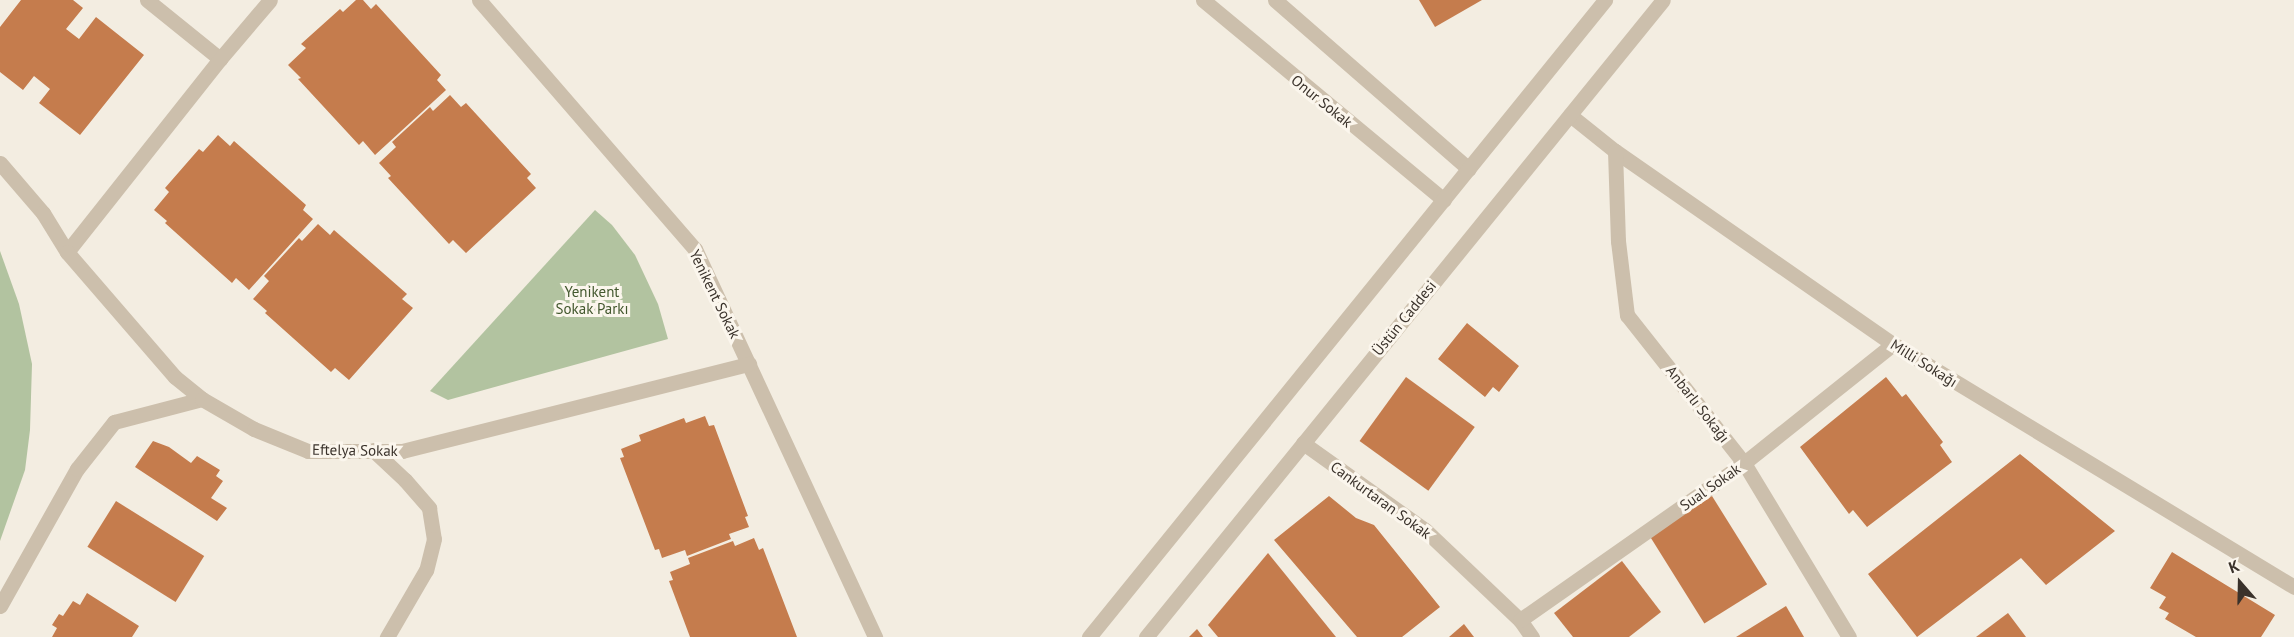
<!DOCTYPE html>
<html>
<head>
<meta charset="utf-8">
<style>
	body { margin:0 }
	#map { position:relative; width:2294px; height:637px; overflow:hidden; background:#f3ede1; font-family:"PT Sans",sans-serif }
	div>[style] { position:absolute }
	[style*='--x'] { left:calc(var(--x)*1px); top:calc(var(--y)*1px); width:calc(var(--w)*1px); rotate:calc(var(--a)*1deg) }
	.green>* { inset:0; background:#b2c3a0 }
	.building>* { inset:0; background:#c57c4d; transform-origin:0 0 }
	.minor>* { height:15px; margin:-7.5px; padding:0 7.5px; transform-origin:7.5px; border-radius:7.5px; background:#ccbfac }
	.tertiary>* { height:15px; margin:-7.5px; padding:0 7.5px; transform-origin:7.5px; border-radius:7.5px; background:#ccbfac }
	span { translate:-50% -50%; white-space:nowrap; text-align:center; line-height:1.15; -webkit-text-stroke:6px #fbf6ed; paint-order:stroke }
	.street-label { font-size:15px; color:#3a322b }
	.park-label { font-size:15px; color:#43582e }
	.north { position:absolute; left:2210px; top:553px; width:60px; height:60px; -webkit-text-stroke:4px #fbf6ed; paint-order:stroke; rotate:340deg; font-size:16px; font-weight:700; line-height:24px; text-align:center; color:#3a322b }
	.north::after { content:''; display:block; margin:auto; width:21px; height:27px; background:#3a322b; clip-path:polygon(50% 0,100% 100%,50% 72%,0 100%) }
</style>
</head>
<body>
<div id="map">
	<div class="green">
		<div style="clip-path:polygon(595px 210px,612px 225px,635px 255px,658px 304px,668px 339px,448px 400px,430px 391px)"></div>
		<div style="clip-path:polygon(0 251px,19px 304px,32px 364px,30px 430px,25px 470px,0 541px)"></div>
	</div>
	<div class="building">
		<div style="clip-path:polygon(21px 0,73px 0,83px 8px,66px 29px,79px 39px,96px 17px,144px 55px,80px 135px,39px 103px,50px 89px,34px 76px,23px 90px,0 72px,0 27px)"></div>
		<div style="clip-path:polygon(356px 0,363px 0,371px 9px,376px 4px,441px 75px,437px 80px,446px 90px,375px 155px,363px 141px,359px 145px,298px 79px,301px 78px,288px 65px,306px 48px,301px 44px,340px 9px,343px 12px)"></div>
		<div style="clip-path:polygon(1419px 0,1482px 0,1435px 27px)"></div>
		<div style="clip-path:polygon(450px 95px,461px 107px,466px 103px,531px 174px,527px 178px,536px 188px,466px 253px,453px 240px,449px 244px,388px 178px,391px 176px,379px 163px,396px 147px,392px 142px,430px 107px,433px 111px)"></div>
		<div style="clip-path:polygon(218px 135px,230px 146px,234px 141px,306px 205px,303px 210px,313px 219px,249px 290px,236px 278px,232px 283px,165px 223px,167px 221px,154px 210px,169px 192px,165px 188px,199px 149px,203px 152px)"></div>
		<div style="clip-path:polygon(318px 224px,330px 235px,334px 230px,407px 294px,402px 299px,413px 308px,349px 380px,335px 368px,331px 372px,265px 313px,267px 311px,253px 299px,269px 281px,264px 276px,299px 238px,302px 241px)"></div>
		<div style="clip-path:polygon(1467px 323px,1519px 366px,1499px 392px,1493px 387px,1485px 397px,1438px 359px)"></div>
		<div style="left:1406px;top:377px;width:85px;height:79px;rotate:36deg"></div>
		<div style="clip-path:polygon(1886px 377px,1902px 397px,1906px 394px,1943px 442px,1940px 445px,1952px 462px,1867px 527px,1853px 510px,1849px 514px,1800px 447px)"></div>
		<div style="clip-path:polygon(705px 416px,709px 426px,714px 425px,748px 516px,745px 517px,749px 527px,729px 534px,731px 539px,687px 556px,685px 550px,662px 558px,659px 549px,655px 550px,620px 458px,624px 457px,621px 449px,641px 441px,639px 435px,684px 418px,686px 423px)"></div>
		<div style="clip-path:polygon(153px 441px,169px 447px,191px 463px,197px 456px,220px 470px,216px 476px,223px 481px,211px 498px,227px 508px,217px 521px,135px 467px)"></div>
		<div style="clip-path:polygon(2020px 454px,2115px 531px,2046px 585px,2021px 558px,1917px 637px,1868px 574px)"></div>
		<div style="clip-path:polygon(1329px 496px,1356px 518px,1374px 525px,1440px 607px,1402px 637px,1357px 637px,1274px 540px)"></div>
		<div style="left:1712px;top:496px;width:104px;height:74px;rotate:58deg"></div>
		<div style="left:116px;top:501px;width:104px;height:54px;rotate:32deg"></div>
		<div style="clip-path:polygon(754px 538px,759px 550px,763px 548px,797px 637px,690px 637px,669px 581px,673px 580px,670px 572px,690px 564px,688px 558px,733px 541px,735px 546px)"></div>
		<div style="clip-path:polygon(2172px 552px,2275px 615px,2261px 637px,2196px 637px,2165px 619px,2169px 613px,2159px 608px,2166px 597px,2150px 588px)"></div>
		<div style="clip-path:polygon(1268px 553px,1336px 637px,1218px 637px,1208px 625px)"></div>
		<div style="clip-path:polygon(1622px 561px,1661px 612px,1629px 637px,1573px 637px,1554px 613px)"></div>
		<div style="clip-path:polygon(87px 593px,139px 626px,132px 637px,52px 637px,57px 628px,52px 625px,59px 614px,63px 616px,73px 601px,80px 605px)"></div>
		<div style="clip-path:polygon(1786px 606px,1804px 637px,1736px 637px)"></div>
		<div style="clip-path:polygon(2008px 613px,2026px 637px,1976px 637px)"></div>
		<div style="clip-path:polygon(1464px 624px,1474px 637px,1449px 637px)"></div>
		<div style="clip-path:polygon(1197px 629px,1203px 637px,1189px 637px)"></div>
	</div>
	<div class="minor">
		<div style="--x:147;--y:0;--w:94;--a:38.9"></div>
		<div style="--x:1570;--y:115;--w:58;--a:38.7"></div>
		<div style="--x:1615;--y:151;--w:338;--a:34.8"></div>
		<div style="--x:1893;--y:344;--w:469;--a:31.2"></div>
		<div style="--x:1615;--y:151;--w:90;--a:88.1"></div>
		<div style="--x:1618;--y:241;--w:75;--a:83.1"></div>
		<div style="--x:1627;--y:315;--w:189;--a:51.7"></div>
		<div style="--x:1744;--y:463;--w:203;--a:58.9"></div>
		<div style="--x:67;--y:252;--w:246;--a:-51.6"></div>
		<div style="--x:220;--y:59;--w:77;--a:-49.7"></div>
		<div style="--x:1303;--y:443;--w:150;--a:35.5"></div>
		<div style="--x:1425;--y:530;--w:131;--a:43.5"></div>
		<div style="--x:1520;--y:620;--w:21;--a:55"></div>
		<div style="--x:373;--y:450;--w:44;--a:43.2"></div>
		<div style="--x:405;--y:480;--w:37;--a:49"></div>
		<div style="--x:429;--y:508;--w:31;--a:81"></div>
		<div style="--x:434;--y:539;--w:32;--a:104"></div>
		<div style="--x:426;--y:570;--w:78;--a:120.2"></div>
		<div style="--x:0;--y:606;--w:157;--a:-60.7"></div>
		<div style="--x:77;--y:469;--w:60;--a:-51.8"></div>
		<div style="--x:114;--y:422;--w:91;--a:-14.6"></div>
		<div style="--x:1520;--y:620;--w:274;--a:-35"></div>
		<div style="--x:1744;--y:463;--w:191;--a:-38.6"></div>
	</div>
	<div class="tertiary">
		<div style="--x:479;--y:0;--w:330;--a:49.1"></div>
		<div style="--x:695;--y:249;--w:428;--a:65.1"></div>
		<div style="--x:1203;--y:0;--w:313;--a:39.7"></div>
		<div style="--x:1275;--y:0;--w:257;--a:41.1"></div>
		<div style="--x:0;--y:163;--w:66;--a:49.3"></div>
		<div style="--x:43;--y:213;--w:46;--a:58.4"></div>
		<div style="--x:67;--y:252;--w:165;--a:49.2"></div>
		<div style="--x:175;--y:377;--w:35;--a:39"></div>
		<div style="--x:202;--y:399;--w:60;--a:30"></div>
		<div style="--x:254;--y:429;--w:58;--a:22.2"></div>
		<div style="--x:308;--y:451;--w:94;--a:0"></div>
		<div style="--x:402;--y:451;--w:358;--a:-14.1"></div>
		<div style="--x:1089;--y:637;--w:820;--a:-50.99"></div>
		<div style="--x:1146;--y:637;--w:820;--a:-50.94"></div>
	</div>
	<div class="street-label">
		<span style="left:1322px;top:101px;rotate:39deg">Onur Sokak</span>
		<span style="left:715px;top:294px;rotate:64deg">Yenikent Sokak</span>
		<span style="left:1404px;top:318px;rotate:-51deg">Üstün Caddesi</span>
		<span style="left:1924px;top:363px;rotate:32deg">Milli Sokağı</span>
		<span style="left:1698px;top:404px;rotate:52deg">Anbarlı Sokağı</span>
		<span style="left:355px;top:450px;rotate:1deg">Eftelya Sokak</span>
		<span style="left:1710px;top:487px;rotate:-35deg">Sual Sokak</span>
		<span style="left:1381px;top:500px;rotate:36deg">Cankurtaran Sokak</span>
	</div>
	<div class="park-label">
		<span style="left:592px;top:300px">Yenikent<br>Sokak Parkı</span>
	</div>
	<div class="north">K</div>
</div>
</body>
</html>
